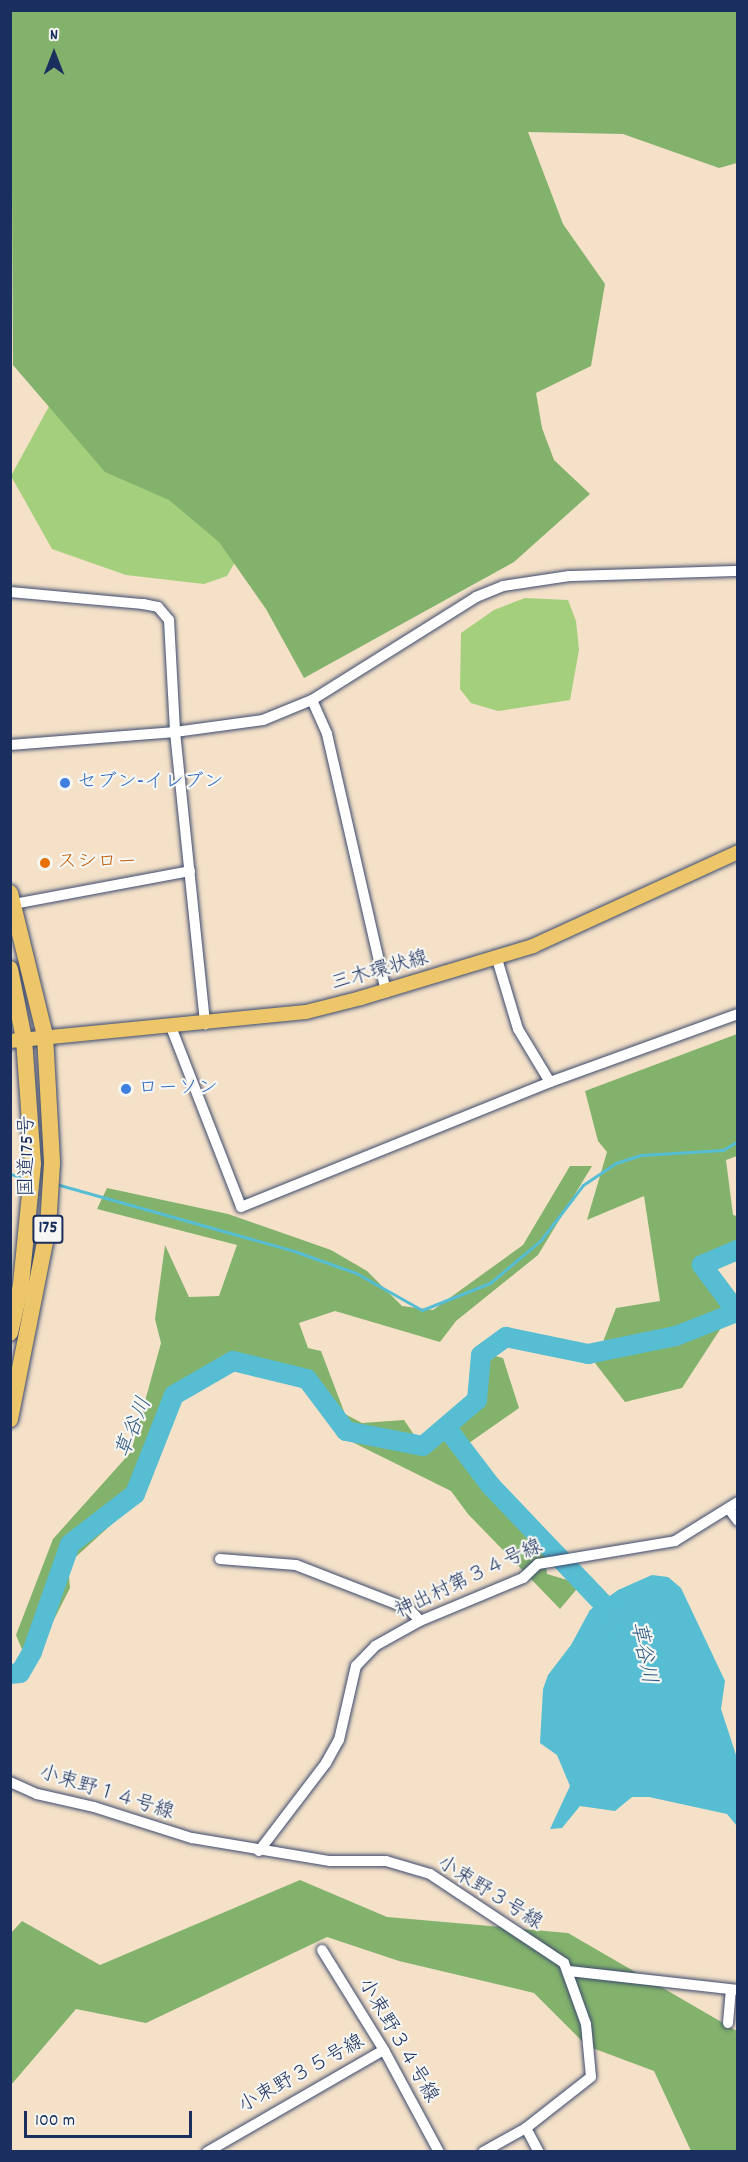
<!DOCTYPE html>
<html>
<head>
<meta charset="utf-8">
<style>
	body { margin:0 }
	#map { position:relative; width:748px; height:2162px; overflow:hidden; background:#f4e1c8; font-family:Dekko,"Klee One",sans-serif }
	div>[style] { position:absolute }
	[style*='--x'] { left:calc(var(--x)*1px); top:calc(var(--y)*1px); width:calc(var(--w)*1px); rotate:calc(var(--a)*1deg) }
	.green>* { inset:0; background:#a4cf7c }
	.forest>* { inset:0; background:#83b26c }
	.water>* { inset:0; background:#56bdd3 }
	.stream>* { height:3px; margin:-1.5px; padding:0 1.5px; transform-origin:1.5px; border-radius:1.5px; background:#56bdd3 }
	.river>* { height:20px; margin:-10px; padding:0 10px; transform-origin:10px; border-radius:10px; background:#56bdd3 }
	.roads { filter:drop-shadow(0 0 2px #3c4a6e) drop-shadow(0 0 2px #3c4a6e) }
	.minor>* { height:10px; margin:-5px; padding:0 5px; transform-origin:5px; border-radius:5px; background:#fff }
	.major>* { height:14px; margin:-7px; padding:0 7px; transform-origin:7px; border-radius:7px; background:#ecc669 }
	.highway>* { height:16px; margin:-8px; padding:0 8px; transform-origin:8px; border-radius:8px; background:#ecc669 }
	.dots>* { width:16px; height:16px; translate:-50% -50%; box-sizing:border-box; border:3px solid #f6f6f2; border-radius:50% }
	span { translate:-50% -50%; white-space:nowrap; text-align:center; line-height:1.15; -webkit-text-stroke:4.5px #f6f6f2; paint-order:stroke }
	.shield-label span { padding:2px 4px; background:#f6f6f2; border:2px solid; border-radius:4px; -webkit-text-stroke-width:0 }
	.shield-label { font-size:18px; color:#1b2f5e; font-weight:700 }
	.shop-label { font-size:20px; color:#366cbe }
	.left { translate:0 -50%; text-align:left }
	.food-label { font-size:20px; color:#c56008 }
	.street-label { font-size:20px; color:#1b2f5e }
	.water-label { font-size:21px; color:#2d5a81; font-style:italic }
	.frame { position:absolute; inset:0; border:12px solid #1b2f5e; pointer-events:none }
	.north { position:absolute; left:24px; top:24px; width:60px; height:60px; -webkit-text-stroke:4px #f6f6f2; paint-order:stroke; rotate:0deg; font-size:16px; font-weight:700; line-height:24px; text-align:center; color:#1b2f5e }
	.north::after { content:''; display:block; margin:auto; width:21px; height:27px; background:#1b2f5e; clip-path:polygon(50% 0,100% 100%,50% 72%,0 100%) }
	.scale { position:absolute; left:24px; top:2111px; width:168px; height:27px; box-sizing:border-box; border:3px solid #1b2f5e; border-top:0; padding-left:8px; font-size:18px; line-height:21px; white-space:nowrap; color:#1b2f5e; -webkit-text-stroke:4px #f6f6f2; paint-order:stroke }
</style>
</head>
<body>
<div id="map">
	<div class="green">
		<div style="clip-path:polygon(96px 320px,246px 543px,227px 576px,204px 584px,126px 575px,52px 549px,11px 476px)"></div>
		<div style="clip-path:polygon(525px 598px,568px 600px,576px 621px,579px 650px,570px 700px,498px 711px,471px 703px,460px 689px,461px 633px,494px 610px)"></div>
	</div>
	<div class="forest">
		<div style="clip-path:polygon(11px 10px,737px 11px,737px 163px,719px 168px,623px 134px,528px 132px,563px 224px,605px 284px,591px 366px,536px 393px,542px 428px,554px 460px,590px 494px,514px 562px,304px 678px,266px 609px,219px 542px,169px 500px,105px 472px,13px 365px)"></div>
		<div style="clip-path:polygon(737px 1034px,737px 1156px,726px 1160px,733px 1215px,737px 1216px,737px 1256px,696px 1271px,732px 1311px,682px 1388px,625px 1402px,595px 1363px,616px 1308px,660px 1301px,644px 1196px,587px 1220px,607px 1152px,598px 1141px,585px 1091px)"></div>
		<div style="clip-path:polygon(570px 1166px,592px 1166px,538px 1255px,456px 1321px,440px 1342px,335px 1311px,299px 1323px,308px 1348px,321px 1351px,345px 1414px,362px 1423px,404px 1420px,421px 1445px,460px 1415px,475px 1410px,486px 1388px,489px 1362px,495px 1356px,503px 1358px,519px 1408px,469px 1443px,544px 1547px,547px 1574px,581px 1584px,560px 1609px,468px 1514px,451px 1491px,336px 1434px,317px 1384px,289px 1368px,245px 1357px,167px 1401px,151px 1429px,154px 1470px,136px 1502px,68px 1564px,70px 1588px,37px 1653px,24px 1654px,16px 1635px,53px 1539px,131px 1452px,161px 1343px,155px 1319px,165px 1245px,189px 1297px,219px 1296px,237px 1245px,97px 1209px,107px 1188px,228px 1214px,331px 1250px,367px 1271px,402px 1306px,433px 1310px,523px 1245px)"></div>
		<div style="clip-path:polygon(300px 1880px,387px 1917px,568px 1933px,737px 2031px,737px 2151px,691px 2151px,654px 2071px,587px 2046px,534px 1993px,399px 1961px,327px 1937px,146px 2023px,76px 2009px,11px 2085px,11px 1933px,22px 1921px,100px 1965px)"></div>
	</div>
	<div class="water">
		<div style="clip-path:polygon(652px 1575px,668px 1577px,681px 1588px,725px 1681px,721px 1709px,737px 1758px,737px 1826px,727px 1814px,649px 1797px,632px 1797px,615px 1811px,580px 1806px,562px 1828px,550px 1829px,570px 1786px,557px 1755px,540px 1743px,543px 1689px,548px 1675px,571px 1645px,590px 1610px,618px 1590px)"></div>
	</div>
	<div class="stream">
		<div style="--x:10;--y:1174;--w:16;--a:14"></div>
		<div style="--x:56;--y:1184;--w:247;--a:15.7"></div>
		<div style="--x:294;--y:1251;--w:66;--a:19.5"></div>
		<div style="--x:356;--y:1273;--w:76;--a:29.3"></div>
		<div style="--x:422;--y:1310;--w:73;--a:-21.7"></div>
		<div style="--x:490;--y:1283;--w:67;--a:-40.1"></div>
		<div style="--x:541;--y:1240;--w:69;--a:-52.6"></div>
		<div style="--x:583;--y:1185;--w:40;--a:-34"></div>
		<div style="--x:616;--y:1163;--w:26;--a:-18"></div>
		<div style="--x:641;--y:1155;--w:82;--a:-3.5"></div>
		<div style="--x:723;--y:1150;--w:17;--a:-31"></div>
	</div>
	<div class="river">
		<div style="--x:446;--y:1427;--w:74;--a:52.7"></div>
		<div style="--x:491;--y:1486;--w:174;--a:46.4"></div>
		<div style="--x:611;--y:1612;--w:12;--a:81"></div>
		<div style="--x:10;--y:1674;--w:10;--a:-6"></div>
		<div style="--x:20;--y:1673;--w:24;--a:-60"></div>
		<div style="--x:32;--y:1652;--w:114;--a:-70.6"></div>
		<div style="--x:70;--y:1544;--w:82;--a:-37.6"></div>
		<div style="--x:135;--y:1494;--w:106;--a:-68.5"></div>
		<div style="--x:174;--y:1395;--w:68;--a:-30"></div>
		<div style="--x:233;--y:1361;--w:76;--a:13.7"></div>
		<div style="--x:307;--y:1379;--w:65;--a:53.1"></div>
		<div style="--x:346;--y:1431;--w:78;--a:11"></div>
		<div style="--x:423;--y:1446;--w:71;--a:-40.4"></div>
		<div style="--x:477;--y:1400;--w:45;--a:-84.9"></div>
		<div style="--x:481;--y:1355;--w:31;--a:-36"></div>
		<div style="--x:506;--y:1337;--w:84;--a:11.7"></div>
		<div style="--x:588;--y:1354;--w:90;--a:-11.6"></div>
		<div style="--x:676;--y:1336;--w:66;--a:-21.5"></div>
		<div style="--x:737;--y:1312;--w:59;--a:-126.7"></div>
		<div style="--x:702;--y:1265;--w:39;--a:-23"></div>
	</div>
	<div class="roads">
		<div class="minor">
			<div style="--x:10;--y:592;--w:134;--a:5.2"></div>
			<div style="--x:143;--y:604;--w:15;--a:11"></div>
			<div style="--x:158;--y:607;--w:17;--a:50"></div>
			<div style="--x:169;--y:620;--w:112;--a:86.9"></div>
			<div style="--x:175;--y:732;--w:294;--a:84.1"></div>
			<div style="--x:312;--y:700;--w:37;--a:66"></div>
			<div style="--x:327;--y:734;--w:265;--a:77.1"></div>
			<div style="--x:10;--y:745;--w:166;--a:-4.5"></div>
			<div style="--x:175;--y:732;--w:89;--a:-7.8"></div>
			<div style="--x:263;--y:720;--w:53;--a:-22.2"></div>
			<div style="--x:312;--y:700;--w:194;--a:-32.1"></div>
			<div style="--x:476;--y:597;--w:29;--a:-22"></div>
			<div style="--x:503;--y:586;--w:67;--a:-8.6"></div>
			<div style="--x:569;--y:576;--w:169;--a:-1.7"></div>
			<div style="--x:14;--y:904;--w:179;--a:-10.6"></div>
			<div style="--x:497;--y:959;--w:73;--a:73.3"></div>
			<div style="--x:518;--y:1029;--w:62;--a:58.9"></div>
			<div style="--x:171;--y:1027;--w:193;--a:68.7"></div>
			<div style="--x:241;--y:1207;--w:333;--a:-22"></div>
			<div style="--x:550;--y:1082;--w:200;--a:-19.9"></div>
			<div style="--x:729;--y:1509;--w:15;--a:53"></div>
			<div style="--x:220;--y:1559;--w:76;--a:4.5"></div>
			<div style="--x:296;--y:1565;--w:121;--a:21.3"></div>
			<div style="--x:409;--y:1609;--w:16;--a:47"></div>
			<div style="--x:10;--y:1782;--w:30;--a:24"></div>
			<div style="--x:37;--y:1794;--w:58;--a:12.8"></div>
			<div style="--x:94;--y:1807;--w:103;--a:17.6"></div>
			<div style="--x:192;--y:1838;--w:140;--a:9.5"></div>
			<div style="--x:330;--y:1861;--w:56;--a:0"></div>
			<div style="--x:386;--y:1861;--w:46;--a:16.5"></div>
			<div style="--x:430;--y:1874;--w:161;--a:33.6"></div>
			<div style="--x:564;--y:1963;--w:65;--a:70.2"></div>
			<div style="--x:586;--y:2024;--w:53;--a:84.6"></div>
			<div style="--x:591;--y:2077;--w:83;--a:141.9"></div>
			<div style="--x:526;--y:2128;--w:49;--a:150.8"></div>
			<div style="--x:259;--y:1851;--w:111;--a:-52.7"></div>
			<div style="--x:326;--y:1763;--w:26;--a:-61"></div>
			<div style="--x:339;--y:1740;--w:76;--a:-77.1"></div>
			<div style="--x:356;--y:1666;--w:28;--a:-46"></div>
			<div style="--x:375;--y:1646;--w:51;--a:-29.1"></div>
			<div style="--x:420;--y:1621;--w:112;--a:-22.7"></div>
			<div style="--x:523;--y:1578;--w:21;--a:-43"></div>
			<div style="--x:538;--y:1564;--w:139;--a:-9.5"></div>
			<div style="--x:675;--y:1541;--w:74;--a:-31.8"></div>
			<div style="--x:322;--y:1950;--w:118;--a:58.2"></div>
			<div style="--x:384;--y:2050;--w:116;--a:61.7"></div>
			<div style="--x:569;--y:1971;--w:170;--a:6.4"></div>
			<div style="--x:728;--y:2023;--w:33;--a:-85"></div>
			<div style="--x:526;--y:2128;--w:27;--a:62"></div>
			<div style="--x:207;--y:2152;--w:204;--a:-30"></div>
		</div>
		<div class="major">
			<div style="--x:10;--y:1041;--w:297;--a:-5.6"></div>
			<div style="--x:306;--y:1012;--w:57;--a:-14.3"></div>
			<div style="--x:361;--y:998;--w:180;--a:-16.8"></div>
			<div style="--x:533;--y:946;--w:226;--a:-24.6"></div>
		</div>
		<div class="highway">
			<div style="--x:10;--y:893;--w:147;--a:76.2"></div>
			<div style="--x:45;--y:1036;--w:127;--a:86.8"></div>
			<div style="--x:52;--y:1163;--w:64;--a:93.6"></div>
			<div style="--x:48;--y:1227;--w:196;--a:101.2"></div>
			<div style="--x:10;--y:969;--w:71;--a:78.7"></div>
			<div style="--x:24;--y:1039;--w:125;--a:85.9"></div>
			<div style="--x:33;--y:1164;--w:122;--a:95.7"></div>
			<div style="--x:21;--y:1285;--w:49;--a:102.9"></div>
		</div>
	</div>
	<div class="dots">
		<div style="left:65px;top:783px;background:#3f7fe0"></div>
		<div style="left:45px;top:863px;background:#e8710a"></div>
		<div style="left:126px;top:1089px;background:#3f7fe0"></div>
	</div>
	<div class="shield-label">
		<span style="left:48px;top:1229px">175</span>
	</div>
	<div class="shop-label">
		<span class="left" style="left:77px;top:783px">セブン-イレブン</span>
		<span class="left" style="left:138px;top:1089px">ローソン</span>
	</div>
	<div class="food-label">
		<span class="left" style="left:57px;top:863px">スシロー</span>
	</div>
	<div class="street-label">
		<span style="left:380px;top:972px;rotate:-16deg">三木環状線</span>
		<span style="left:28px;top:1156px;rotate:-90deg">国道175号</span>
		<span style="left:469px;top:1580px;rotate:-25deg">神出村第３４号線</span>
		<span style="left:106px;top:1794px;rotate:17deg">小束野１４号線</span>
		<span style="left:489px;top:1894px;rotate:32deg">小束野３号線</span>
		<span style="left:397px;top:2041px;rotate:60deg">小束野３４号線</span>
		<span style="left:302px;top:2075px;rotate:-29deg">小束野３５号線</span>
	</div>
	<div class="water-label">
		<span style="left:135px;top:1428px;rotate:-68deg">草谷川</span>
		<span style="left:642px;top:1653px;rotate:79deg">草谷川</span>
	</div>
	<div class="frame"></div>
	<div class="north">N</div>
	<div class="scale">100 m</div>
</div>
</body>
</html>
